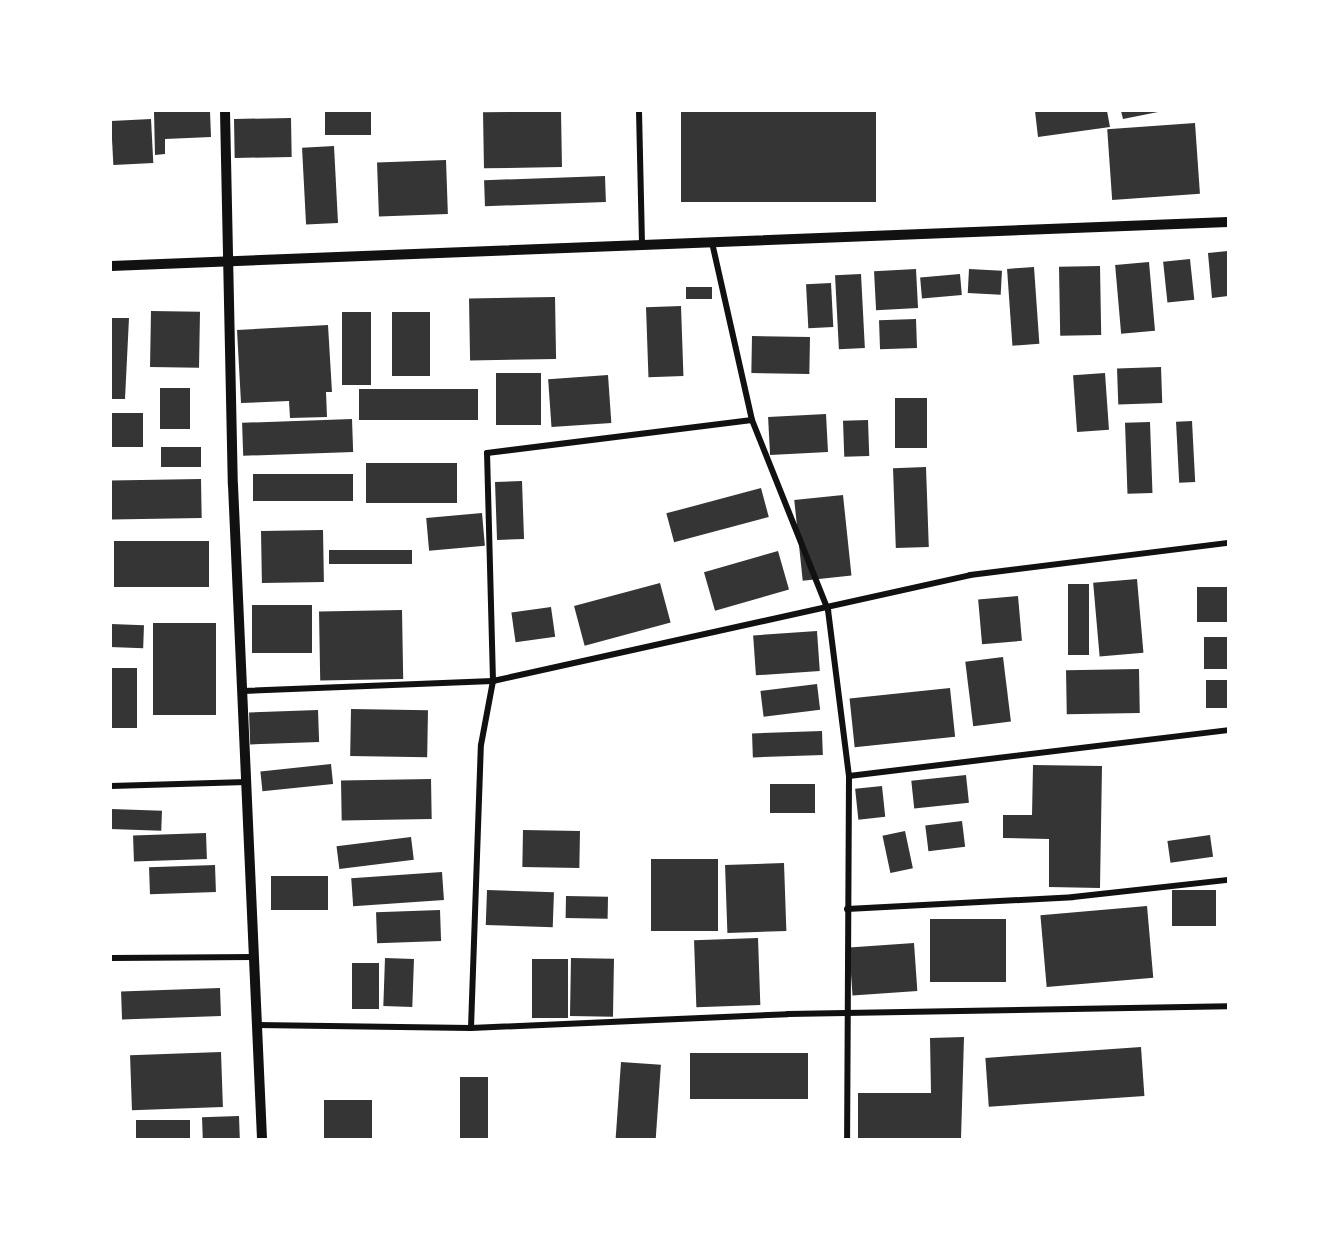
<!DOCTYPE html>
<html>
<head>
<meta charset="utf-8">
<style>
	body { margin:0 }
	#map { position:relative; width:1339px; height:1250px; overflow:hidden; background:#fff; font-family:Rubik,sans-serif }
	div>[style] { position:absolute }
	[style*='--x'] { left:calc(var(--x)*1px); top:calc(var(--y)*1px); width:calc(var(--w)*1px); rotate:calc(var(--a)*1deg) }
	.building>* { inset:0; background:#353535; transform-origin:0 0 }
	.minor>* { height:6px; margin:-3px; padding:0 3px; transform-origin:3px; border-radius:3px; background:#111 }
	.tertiary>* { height:10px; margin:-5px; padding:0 5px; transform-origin:5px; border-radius:5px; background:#111 }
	span { translate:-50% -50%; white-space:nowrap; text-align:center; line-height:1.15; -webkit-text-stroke:4.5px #fff; paint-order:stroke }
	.frame { position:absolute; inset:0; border:112px solid #fff; pointer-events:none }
</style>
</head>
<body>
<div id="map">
	<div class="building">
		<div style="clip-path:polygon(210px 111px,211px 137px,165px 139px,165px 154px,155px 155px,154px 112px)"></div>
		<div style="left:325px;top:111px;width:46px;height:24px"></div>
		<div style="left:561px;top:111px;width:56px;height:78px;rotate:89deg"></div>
		<div style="left:681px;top:111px;width:195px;height:91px"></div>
		<div style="clip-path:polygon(1035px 111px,1107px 111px,1110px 127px,1038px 137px)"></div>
		<div style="clip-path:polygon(1121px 111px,1157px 111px,1158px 112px,1123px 119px)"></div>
		<div style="left:291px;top:118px;width:39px;height:57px;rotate:89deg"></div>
		<div style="left:151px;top:119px;width:44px;height:40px;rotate:87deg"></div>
		<div style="left:1195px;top:123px;width:71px;height:88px;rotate:86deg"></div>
		<div style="left:334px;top:146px;width:77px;height:32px;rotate:87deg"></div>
		<div style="left:446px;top:160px;width:54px;height:69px;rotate:88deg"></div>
		<div style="left:605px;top:176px;width:26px;height:121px;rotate:88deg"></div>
		<div style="clip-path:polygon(1228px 251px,1228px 296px,1212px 298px,1208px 253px)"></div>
		<div style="left:1190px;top:259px;width:41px;height:27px;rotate:84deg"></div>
		<div style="left:1149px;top:262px;width:69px;height:34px;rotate:85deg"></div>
		<div style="left:1100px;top:266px;width:69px;height:41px;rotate:89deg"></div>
		<div style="left:1034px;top:267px;width:77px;height:27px;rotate:86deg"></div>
		<div style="left:916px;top:269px;width:39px;height:42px;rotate:87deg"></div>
		<div style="left:969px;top:269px;width:33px;height:24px;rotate:3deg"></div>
		<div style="left:861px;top:274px;width:74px;height:26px;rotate:87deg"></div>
		<div style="left:960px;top:274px;width:21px;height:40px;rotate:85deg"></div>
		<div style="left:831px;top:283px;width:44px;height:25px;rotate:87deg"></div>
		<div style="left:686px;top:287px;width:26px;height:12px"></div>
		<div style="left:555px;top:297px;width:62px;height:86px;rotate:89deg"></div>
		<div style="left:681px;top:306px;width:70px;height:35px;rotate:88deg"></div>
		<div style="left:151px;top:311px;width:49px;height:56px;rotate:1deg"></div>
		<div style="left:342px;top:312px;width:29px;height:73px"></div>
		<div style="left:392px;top:312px;width:38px;height:64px"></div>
		<div style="clip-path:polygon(111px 318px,129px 318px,125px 399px,111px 399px)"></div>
		<div style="left:916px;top:319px;width:29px;height:37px;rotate:88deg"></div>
		<div style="clip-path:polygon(328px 325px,332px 392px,326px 392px,327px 417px,290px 418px,289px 401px,241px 403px,237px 330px)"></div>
		<div style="left:752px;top:336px;width:58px;height:37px;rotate:1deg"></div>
		<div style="left:1161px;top:367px;width:36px;height:44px;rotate:88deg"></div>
		<div style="left:496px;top:373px;width:45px;height:52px"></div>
		<div style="left:1105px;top:373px;width:57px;height:32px;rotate:86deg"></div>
		<div style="left:608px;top:375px;width:48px;height:60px;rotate:86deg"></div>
		<div style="left:190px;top:388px;width:41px;height:30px;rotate:90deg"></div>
		<div style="left:478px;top:389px;width:31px;height:119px;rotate:90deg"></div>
		<div style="left:895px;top:398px;width:32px;height:50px"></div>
		<div style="left:111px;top:413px;width:32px;height:34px"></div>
		<div style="left:826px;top:414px;width:38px;height:58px;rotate:87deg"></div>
		<div style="left:352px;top:419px;width:33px;height:110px;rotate:88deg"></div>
		<div style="left:868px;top:420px;width:36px;height:25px;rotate:88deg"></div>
		<div style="left:1192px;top:421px;width:61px;height:16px;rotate:87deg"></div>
		<div style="left:1150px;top:422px;width:71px;height:25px;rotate:88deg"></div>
		<div style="left:201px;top:447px;width:20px;height:40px;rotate:90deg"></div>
		<div style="left:366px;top:463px;width:91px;height:40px"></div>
		<div style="left:926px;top:467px;width:80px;height:33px;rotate:88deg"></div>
		<div style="left:253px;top:474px;width:100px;height:27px"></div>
		<div style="left:201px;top:479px;width:39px;height:90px;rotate:89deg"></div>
		<div style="left:522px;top:481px;width:58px;height:27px;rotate:88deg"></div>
		<div style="left:761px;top:488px;width:30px;height:98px;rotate:75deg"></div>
		<div style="left:843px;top:495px;width:81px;height:49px;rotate:84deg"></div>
		<div style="left:482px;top:513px;width:33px;height:56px;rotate:85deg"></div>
		<div style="left:323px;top:530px;width:52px;height:62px;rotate:89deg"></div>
		<div style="left:114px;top:541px;width:95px;height:46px"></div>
		<div style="left:412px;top:550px;width:14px;height:83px;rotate:90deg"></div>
		<div style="left:778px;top:551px;width:40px;height:77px;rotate:74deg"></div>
		<div style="left:1137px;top:579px;width:74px;height:44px;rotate:85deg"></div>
		<div style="left:660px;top:583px;width:41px;height:89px;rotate:75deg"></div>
		<div style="left:1068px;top:584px;width:21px;height:71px"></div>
		<div style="left:1228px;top:587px;width:35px;height:31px;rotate:90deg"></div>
		<div style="left:1018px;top:596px;width:45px;height:40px;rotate:85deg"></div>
		<div style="left:252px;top:605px;width:60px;height:48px"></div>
		<div style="left:551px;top:607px;width:30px;height:40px;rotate:82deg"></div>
		<div style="left:402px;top:610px;width:69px;height:83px;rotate:89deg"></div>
		<div style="left:153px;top:623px;width:63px;height:92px"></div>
		<div style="left:111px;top:624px;width:33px;height:23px;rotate:2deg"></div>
		<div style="left:817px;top:631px;width:40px;height:64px;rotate:86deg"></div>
		<div style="left:1228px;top:637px;width:32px;height:24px;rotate:90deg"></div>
		<div style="left:1003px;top:657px;width:65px;height:38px;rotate:83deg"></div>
		<div style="left:111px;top:668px;width:26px;height:60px"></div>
		<div style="left:1139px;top:669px;width:44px;height:73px;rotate:89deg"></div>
		<div style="left:1206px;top:680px;width:22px;height:28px"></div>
		<div style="left:817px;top:684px;width:26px;height:57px;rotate:83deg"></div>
		<div style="left:950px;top:688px;width:49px;height:101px;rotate:84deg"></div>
		<div style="left:351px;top:709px;width:77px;height:47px;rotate:1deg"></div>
		<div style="left:318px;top:710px;width:32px;height:69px;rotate:88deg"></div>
		<div style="left:822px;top:731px;width:24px;height:70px;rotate:88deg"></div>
		<div style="left:331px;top:764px;width:20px;height:71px;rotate:84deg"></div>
		<div style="clip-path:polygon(1033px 765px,1102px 766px,1100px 888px,1049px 887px,1049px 839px,1003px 838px,1003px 815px,1032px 815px)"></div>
		<div style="left:966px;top:775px;width:28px;height:55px;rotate:84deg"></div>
		<div style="left:431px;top:779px;width:40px;height:90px;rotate:89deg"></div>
		<div style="left:770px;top:784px;width:45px;height:29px"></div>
		<div style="left:882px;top:786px;width:31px;height:27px;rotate:84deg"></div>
		<div style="left:111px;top:809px;width:51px;height:20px;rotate:2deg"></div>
		<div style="left:962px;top:821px;width:26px;height:37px;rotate:83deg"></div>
		<div style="left:523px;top:830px;width:57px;height:37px;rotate:1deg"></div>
		<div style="left:905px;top:831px;width:38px;height:23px;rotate:78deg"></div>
		<div style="left:206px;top:833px;width:26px;height:73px;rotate:88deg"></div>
		<div style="left:1210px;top:835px;width:22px;height:43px;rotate:82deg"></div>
		<div style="left:411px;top:837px;width:23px;height:75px;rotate:83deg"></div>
		<div style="left:651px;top:859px;width:67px;height:72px"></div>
		<div style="left:784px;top:863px;width:68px;height:59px;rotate:88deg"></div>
		<div style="left:215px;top:865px;width:27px;height:66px;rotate:88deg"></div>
		<div style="left:442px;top:872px;width:28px;height:91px;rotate:86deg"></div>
		<div style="left:271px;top:876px;width:57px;height:34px"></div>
		<div style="left:487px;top:890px;width:67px;height:35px;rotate:2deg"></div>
		<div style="left:1172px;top:890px;width:44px;height:36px"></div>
		<div style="left:566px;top:896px;width:42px;height:22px;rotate:1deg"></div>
		<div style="left:1147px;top:906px;width:72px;height:107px;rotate:85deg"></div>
		<div style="left:440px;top:910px;width:31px;height:64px;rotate:88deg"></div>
		<div style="left:930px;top:919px;width:76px;height:63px"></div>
		<div style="left:758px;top:938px;width:67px;height:64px;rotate:88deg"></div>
		<div style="left:914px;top:943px;width:48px;height:65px;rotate:86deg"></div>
		<div style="left:385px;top:958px;width:29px;height:48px;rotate:2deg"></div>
		<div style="left:571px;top:958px;width:43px;height:58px;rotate:1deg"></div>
		<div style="left:532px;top:959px;width:36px;height:59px"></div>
		<div style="left:352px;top:963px;width:27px;height:46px"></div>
		<div style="left:220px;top:988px;width:28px;height:99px;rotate:88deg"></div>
		<div style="clip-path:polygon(964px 1037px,961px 1139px,858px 1139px,858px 1093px,931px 1093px,930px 1038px)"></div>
		<div style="left:1141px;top:1047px;width:49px;height:156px;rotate:86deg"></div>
		<div style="left:221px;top:1052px;width:55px;height:91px;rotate:88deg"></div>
		<div style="left:690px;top:1053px;width:118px;height:46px"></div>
		<div style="left:621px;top:1062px;width:40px;height:77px;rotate:4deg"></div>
		<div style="left:460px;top:1077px;width:28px;height:62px"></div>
		<div style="left:324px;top:1100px;width:48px;height:39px"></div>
		<div style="left:239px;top:1116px;width:23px;height:37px;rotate:88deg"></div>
		<div style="left:190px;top:1120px;width:19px;height:54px;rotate:90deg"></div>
	</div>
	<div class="minor">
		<div style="--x:639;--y:111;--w:134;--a:88.7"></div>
		<div style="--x:752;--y:420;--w:205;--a:68.2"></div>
		<div style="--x:828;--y:610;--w:167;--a:82.8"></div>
		<div style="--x:849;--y:776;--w:363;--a:90.3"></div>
		<div style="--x:243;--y:691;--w:250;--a:-2.3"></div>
		<div style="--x:493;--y:681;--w:489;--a:-12.5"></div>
		<div style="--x:970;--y:575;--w:260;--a:-7.1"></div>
		<div style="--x:849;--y:776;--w:382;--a:-6.9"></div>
		<div style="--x:111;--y:786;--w:136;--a:-1.7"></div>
		<div style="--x:847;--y:909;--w:226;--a:-3"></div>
		<div style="--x:1073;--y:897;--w:156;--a:-6.3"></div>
		<div style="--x:111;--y:958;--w:143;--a:-0.4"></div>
		<div style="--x:257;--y:1025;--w:214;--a:0.8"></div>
		<div style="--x:471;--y:1028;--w:317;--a:-2.5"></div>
		<div style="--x:788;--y:1014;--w:440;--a:-1"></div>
		<div style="--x:471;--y:1028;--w:283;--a:-88"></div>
		<div style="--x:481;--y:745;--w:65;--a:-79.4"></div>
		<div style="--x:493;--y:681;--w:228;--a:-91.5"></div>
		<div style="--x:487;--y:453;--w:267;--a:-7.1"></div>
		<div style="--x:752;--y:420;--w:182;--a:-102.7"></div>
	</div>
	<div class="tertiary">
		<div style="--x:225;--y:111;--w:374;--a:88.8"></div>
		<div style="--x:233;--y:485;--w:655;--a:87.46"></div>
		<div style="--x:111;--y:266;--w:1118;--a:-2.26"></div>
	</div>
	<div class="frame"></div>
</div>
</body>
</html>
